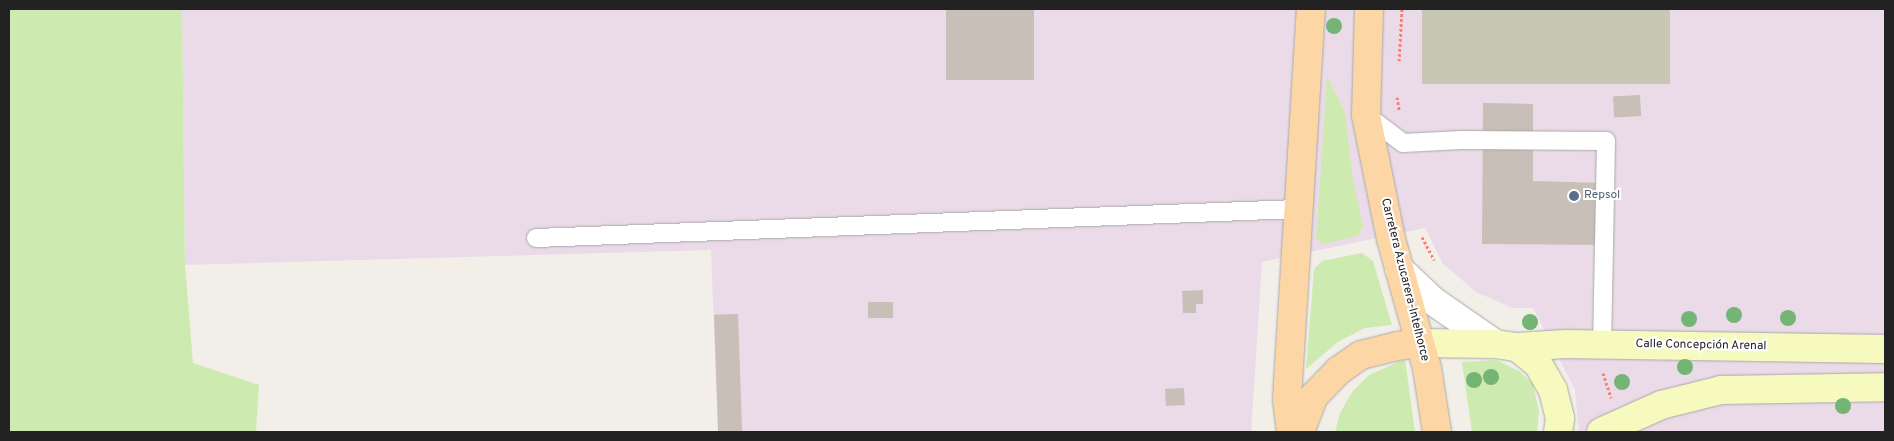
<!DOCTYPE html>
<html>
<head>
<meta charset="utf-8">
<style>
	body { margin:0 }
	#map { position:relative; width:1894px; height:441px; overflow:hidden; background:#f2efe9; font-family:Overpass,sans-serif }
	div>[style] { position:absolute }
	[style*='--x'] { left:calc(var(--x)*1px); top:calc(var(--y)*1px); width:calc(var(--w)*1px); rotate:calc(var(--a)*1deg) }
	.industrial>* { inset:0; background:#ebdbe8 }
	.construction>* { inset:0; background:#c7c7b4; transform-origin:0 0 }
	.grass>* { inset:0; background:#cdebb0 }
	.building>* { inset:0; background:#c7bfb8; transform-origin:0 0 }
	.path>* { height:3px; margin-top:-1.5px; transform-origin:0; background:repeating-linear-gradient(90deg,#fa8072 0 2.5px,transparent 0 5px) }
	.roads { filter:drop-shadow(0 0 1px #a9a9a9) drop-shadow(0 0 1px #a9a9a9) }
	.service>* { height:18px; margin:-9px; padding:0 9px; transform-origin:9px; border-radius:9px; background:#fff }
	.tertiary>* { height:28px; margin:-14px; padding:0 14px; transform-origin:14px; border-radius:14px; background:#fff }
	.secondary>* { height:28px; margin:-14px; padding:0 14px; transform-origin:14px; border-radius:14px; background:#f7fabf }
	.primary>* { height:28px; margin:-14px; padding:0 14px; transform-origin:14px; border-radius:14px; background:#fcd6a4 }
	.trees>* { width:16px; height:16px; margin:-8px; border-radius:50%; background:#74b475 }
	.dots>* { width:14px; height:14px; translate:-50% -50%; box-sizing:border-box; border:2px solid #fff; border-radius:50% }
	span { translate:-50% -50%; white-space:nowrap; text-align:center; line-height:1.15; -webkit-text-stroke:4px #fff; paint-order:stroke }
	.service-label { font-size:12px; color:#4e5e75 }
	.left { translate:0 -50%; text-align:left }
	.street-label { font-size:12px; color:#222 }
	.frame { position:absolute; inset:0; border:10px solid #222; pointer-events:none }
</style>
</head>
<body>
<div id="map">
	<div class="industrial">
		<div style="clip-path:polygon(182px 9px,1885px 9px,1885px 432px,1579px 432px,1575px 390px,1533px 308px,1513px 308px,1476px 292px,1443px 264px,1425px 228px,1262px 262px,1251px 432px,718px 432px,711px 250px,185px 265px)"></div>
	</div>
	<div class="construction">
		<div style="left:1422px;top:9px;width:248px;height:75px"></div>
	</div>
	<div class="grass">
		<div style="clip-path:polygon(9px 9px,182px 9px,185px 265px,193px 363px,259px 385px,256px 432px,9px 432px)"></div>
		<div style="clip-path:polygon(1327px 76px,1345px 112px,1352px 174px,1363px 226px,1358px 236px,1323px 244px,1316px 239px)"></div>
		<div style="clip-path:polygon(1362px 253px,1373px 261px,1392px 325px,1365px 328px,1338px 342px,1306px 369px,1314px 269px,1322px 261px)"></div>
		<div style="clip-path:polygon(1405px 359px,1415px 432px,1335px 432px,1340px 413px,1352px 392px,1369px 375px)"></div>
		<div style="clip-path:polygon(1496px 360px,1519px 371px,1533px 384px,1539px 411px,1537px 432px,1472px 432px,1462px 362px)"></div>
	</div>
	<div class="building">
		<div style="left:946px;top:9px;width:88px;height:71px"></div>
		<div style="left:1640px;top:95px;width:21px;height:27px;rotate:87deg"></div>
		<div style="clip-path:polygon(1483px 103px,1533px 104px,1533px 181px,1604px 183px,1603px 245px,1482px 244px)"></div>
		<div style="clip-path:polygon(1203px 290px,1203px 304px,1196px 304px,1196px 313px,1183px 313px,1182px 291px)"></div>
		<div style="left:868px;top:302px;width:25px;height:16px"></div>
		<div style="left:738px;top:314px;width:118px;height:24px;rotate:88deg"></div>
		<div style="left:1184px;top:388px;width:17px;height:19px;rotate:87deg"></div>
	</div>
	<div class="path">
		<div style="--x:1399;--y:61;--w:52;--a:-86.7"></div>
		<div style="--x:1397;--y:97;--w:13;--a:81"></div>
		<div style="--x:1422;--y:237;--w:26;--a:62"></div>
		<div style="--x:1603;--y:373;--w:26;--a:72"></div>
	</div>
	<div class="roads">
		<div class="service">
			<div style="--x:1366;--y:115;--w:46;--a:37.1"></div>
			<div style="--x:1403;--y:143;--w:59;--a:-2.9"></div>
			<div style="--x:1462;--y:140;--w:144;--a:0.4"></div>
			<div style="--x:1606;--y:141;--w:204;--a:91.1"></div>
			<div style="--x:536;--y:238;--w:762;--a:-2.18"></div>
		</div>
		<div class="tertiary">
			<div style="--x:1399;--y:269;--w:47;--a:43.3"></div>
			<div style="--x:1433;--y:301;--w:75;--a:34.7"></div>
		</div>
		<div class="secondary">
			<div style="--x:1419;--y:343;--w:76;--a:0.8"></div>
			<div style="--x:1495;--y:344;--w:22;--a:8"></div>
			<div style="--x:1517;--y:347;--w:49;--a:-3.5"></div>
			<div style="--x:1566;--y:344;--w:319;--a:0.9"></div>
			<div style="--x:1517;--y:347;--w:27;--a:39"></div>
			<div style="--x:1538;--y:364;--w:30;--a:60"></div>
			<div style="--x:1553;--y:390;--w:29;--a:76"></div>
			<div style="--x:1560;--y:418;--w:14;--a:98"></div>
			<div style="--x:1601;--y:432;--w:66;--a:-24.2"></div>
			<div style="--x:1661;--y:405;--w:62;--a:-14"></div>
			<div style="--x:1721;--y:390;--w:164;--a:-1"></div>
		</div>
		<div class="primary">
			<div style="--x:1369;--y:9;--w:106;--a:91.6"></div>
			<div style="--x:1366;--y:115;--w:126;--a:78.6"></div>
			<div style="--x:1391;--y:239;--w:134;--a:74.4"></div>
			<div style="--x:1427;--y:368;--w:65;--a:81.1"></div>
			<div style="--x:1291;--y:432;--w:33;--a:-97"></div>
			<div style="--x:1287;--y:399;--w:391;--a:-86.5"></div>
			<div style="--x:1300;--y:432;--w:39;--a:-69"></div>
			<div style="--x:1314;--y:396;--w:35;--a:-46"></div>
			<div style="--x:1338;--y:371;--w:28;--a:-35"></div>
			<div style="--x:1361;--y:355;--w:37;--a:-14"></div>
			<div style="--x:1397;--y:346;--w:22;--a:-8"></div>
		</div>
	</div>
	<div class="trees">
		<div style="left:1334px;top:26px"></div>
		<div style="left:1734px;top:315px"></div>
		<div style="left:1788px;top:318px"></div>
		<div style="left:1689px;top:319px"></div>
		<div style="left:1530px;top:322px"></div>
		<div style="left:1685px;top:367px"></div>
		<div style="left:1491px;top:377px"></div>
		<div style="left:1474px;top:380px"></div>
		<div style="left:1622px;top:382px"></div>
		<div style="left:1843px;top:406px"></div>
	</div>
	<div class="dots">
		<div style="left:1574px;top:196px;background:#5c6f8a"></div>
	</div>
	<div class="service-label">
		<span class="left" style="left:1584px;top:196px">Repsol</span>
	</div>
	<div class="street-label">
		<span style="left:1404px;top:280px;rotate:76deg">Carretera Azucarera-Intelhorce</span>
		<span style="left:1701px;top:346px;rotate:1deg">Calle Concepción Arenal</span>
	</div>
	<div class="frame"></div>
</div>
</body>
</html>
